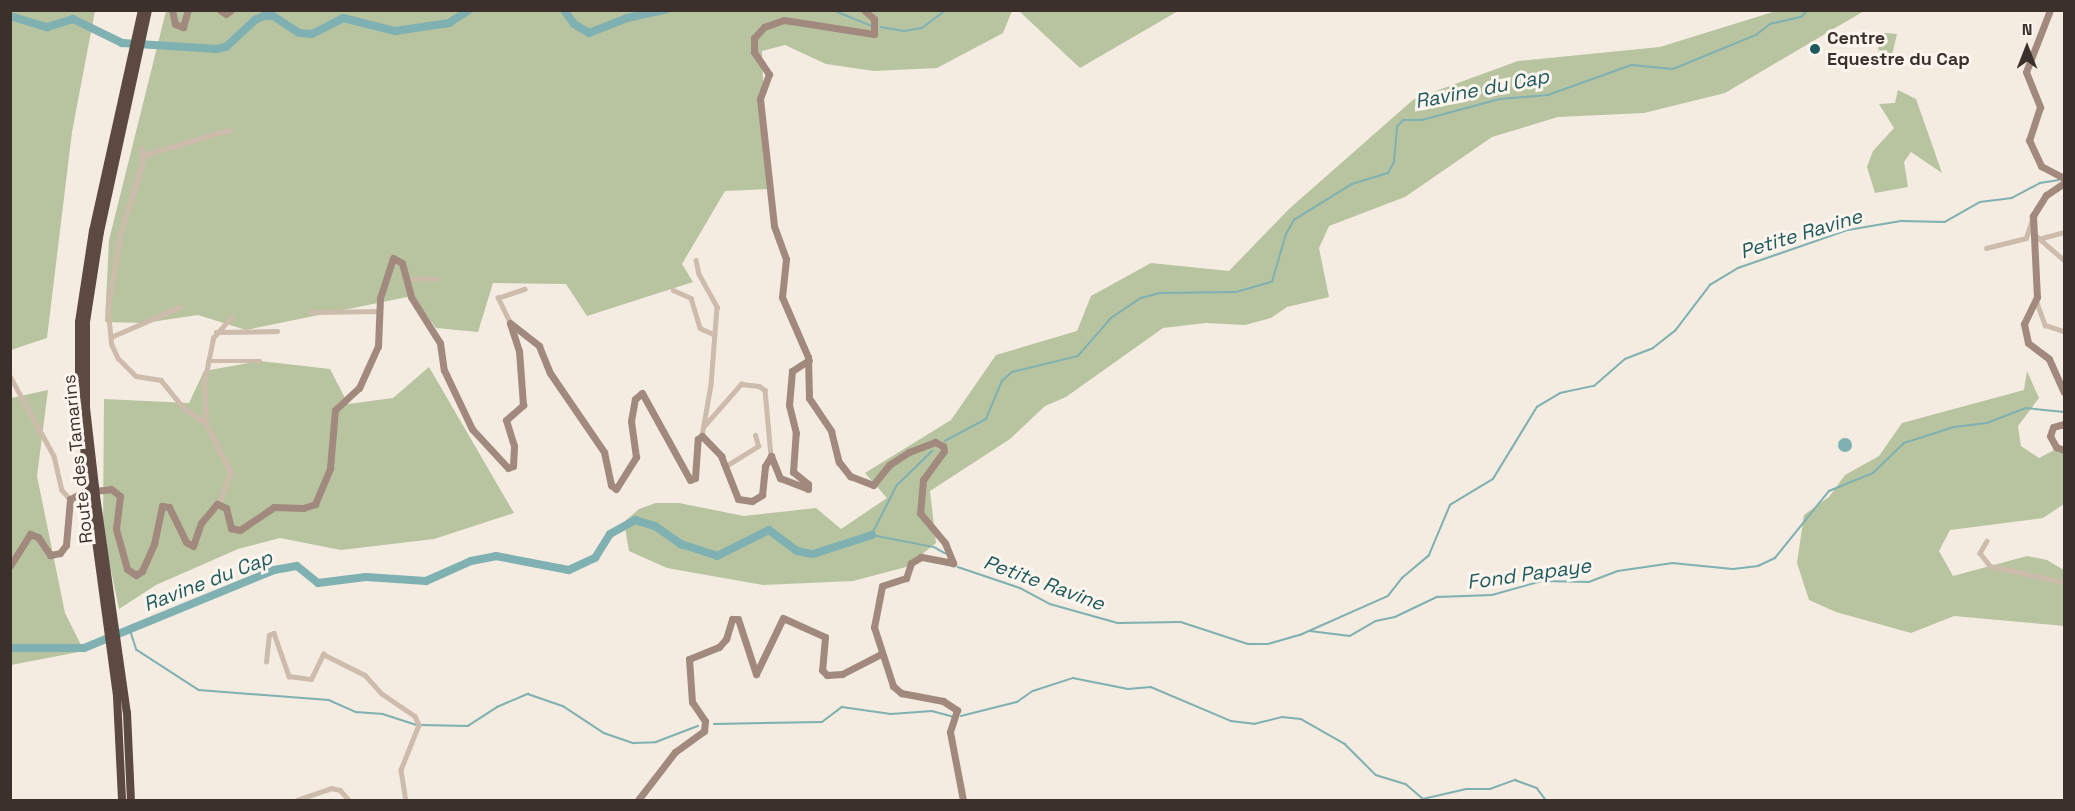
<!DOCTYPE html>
<html>
<head>
<meta charset="utf-8">
<style>
	body { margin:0 }
	#map { position:relative; width:2075px; height:811px; overflow:hidden; background:#f4ebe1; font-family:"Space Grotesk",sans-serif }
	div>[style] { position:absolute }
	[style*='--x'] { left:calc(var(--x)*1px); top:calc(var(--y)*1px); width:calc(var(--w)*1px); rotate:calc(var(--a)*1deg) }
	.green>* { inset:0; background:#b8c4a0 }
	.water>* { inset:0; background:#7fb0b2 }
	.round { border-radius:50% }
	.stream>* { height:1.5px; margin:-0.75px; padding:0 0.75px; transform-origin:0.75px; border-radius:0.75px; background:#7fb0b2 }
	.river>* { height:8px; margin:-4px; padding:0 4px; transform-origin:4px; border-radius:4px; background:#7fb0b2 }
	.street>* { height:4.5px; margin:-2.25px; padding:0 2.25px; transform-origin:2.25px; border-radius:2.25px; background:#cdbbac }
	.secondary>* { height:7px; margin:-3.5px; padding:0 3.5px; transform-origin:3.5px; border-radius:3.5px; background:#a18a7d }
	.highway>* { height:8px; margin:-4px; padding:0 4px; transform-origin:4px; border-radius:4px; background:#5c4a42 }
	.highway-bridge>* { height:8px; margin:-4px; padding:0 4px; transform-origin:4px; border-radius:4px; background:#5c4a42 }
	.dots>* { width:16px; height:16px; translate:-50% -50%; box-sizing:border-box; border:3px solid #fbf5ee; border-radius:50% }
	span { translate:-50% -50%; white-space:nowrap; text-align:center; line-height:1.15; -webkit-text-stroke:6px #fbf5ee; paint-order:stroke }
	.poi-label { font-size:18px; color:#3b302b; font-weight:700 }
	.left { translate:0 -50%; text-align:left }
	.street-label { font-size:18px; color:#3b302b }
	.water-label { font-size:20px; color:#1f5a5e; font-style:italic }
	.frame { position:absolute; inset:0; border:12px solid #3b302b; pointer-events:none }
	.north { position:absolute; left:1997px; top:18px; width:60px; height:60px; -webkit-text-stroke:4px #fbf5ee; paint-order:stroke; rotate:0deg; font-size:16px; font-weight:700; line-height:24px; text-align:center; color:#3b302b }
	.north::after { content:''; display:block; margin:auto; width:21px; height:27px; background:#3b302b; clip-path:polygon(50% 0,100% 100%,50% 72%,0 100%) }
</style>
</head>
<body>
<div id="map">
	<div class="green">
		<div style="clip-path:polygon(10px 11px,95px 11px,72px 132px,47px 338px,11px 350px)"></div>
		<div style="clip-path:polygon(166px 11px,1012px 11px,1003px 33px,937px 68px,874px 71px,826px 64px,785px 45px,762px 51px,767px 189px,725px 191px,682px 264px,693px 282px,587px 316px,566px 284px,493px 283px,478px 332px,436px 328px,412px 296px,246px 330px,198px 315px,144px 323px,105px 322px,109px 240px)"></div>
		<div style="clip-path:polygon(1019px 11px,1178px 11px,1080px 68px)"></div>
		<div style="clip-path:polygon(1776px 11px,1864px 11px,1725px 93px,1644px 113px,1558px 117px,1492px 137px,1405px 197px,1329px 226px,1319px 248px,1329px 297px,1287px 307px,1271px 318px,1245px 325px,1206px 323px,1163px 328px,1066px 397px,1045px 406px,1010px 439px,930px 491px,936px 543px,906px 567px,853px 581px,763px 585px,667px 568px,629px 551px,624px 522px,639px 509px,656px 503px,679px 503px,744px 516px,816px 508px,841px 529px,887px 498px,865px 473px,951px 420px,996px 355px,1077px 331px,1091px 296px,1151px 263px,1229px 271px,1289px 209px,1414px 99px,1518px 61px,1660px 47px)"></div>
		<div style="clip-path:polygon(1886px 33px,1897px 34px,1889px 68px,1879px 66px,1878px 36px)"></div>
		<div style="clip-path:polygon(1898px 90px,1916px 99px,1942px 173px,1911px 152px,1904px 162px,1908px 187px,1875px 193px,1867px 167px,1873px 151px,1894px 128px,1879px 104px,1895px 103px)"></div>
		<div style="clip-path:polygon(260px 361px,330px 369px,348px 404px,393px 398px,429px 367px,514px 513px,434px 539px,341px 550px,280px 538px,238px 549px,156px 585px,119px 609px,103px 532px,104px 399px,189px 403px,204px 371px)"></div>
		<div style="clip-path:polygon(2027px 371px,2039px 398px,2018px 426px,2021px 446px,2039px 458px,2064px 445px,2064px 504px,2043px 518px,1950px 530px,1939px 551px,1953px 576px,2027px 556px,2047px 560px,2064px 570px,2064px 626px,1954px 616px,1911px 633px,1836px 612px,1809px 600px,1797px 563px,1804px 515px,1829px 497px,1845px 475px,1879px 456px,1902px 423px,2024px 390px)"></div>
		<div style="clip-path:polygon(48px 390px,37px 476px,65px 613px,84px 651px,11px 665px,11px 398px)"></div>
	</div>
	<div class="water">
		<div class="round" style="left:1838px;top:438px;width:14px;height:14px"></div>
	</div>
	<div class="stream">
		<div style="--x:833;--y:10;--w:42;--a:22.3"></div>
		<div style="--x:881;--y:27;--w:23;--a:10"></div>
		<div style="--x:904;--y:31;--w:18;--a:-9"></div>
		<div style="--x:922;--y:28;--w:30;--a:-37"></div>
		<div style="--x:945;--y:441;--w:47;--a:-28.2"></div>
		<div style="--x:986;--y:419;--w:41;--a:-67.2"></div>
		<div style="--x:1002;--y:381;--w:13;--a:-42"></div>
		<div style="--x:1012;--y:372;--w:68;--a:-13.6"></div>
		<div style="--x:1078;--y:356;--w:50;--a:-49"></div>
		<div style="--x:1111;--y:318;--w:36;--a:-34"></div>
		<div style="--x:1141;--y:298;--w:20;--a:-15"></div>
		<div style="--x:1160;--y:293;--w:76;--a:-0.8"></div>
		<div style="--x:1236;--y:292;--w:37;--a:-16"></div>
		<div style="--x:1272;--y:282;--w:50;--a:-73.7"></div>
		<div style="--x:1286;--y:234;--w:16;--a:-60"></div>
		<div style="--x:1294;--y:220;--w:68;--a:-31.8"></div>
		<div style="--x:1352;--y:184;--w:38;--a:-17"></div>
		<div style="--x:1388;--y:173;--w:13;--a:-61"></div>
		<div style="--x:1394;--y:162;--w:35;--a:-85"></div>
		<div style="--x:1397;--y:127;--w:9;--a:-49"></div>
		<div style="--x:1403;--y:120;--w:19;--a:0"></div>
		<div style="--x:1422;--y:120;--w:81;--a:-15.1"></div>
		<div style="--x:1500;--y:99;--w:48;--a:-4.8"></div>
		<div style="--x:1548;--y:95;--w:89;--a:-19.7"></div>
		<div style="--x:1632;--y:65;--w:41;--a:5.6"></div>
		<div style="--x:1673;--y:69;--w:90;--a:-22.3"></div>
		<div style="--x:1756;--y:35;--w:18;--a:-38"></div>
		<div style="--x:1770;--y:24;--w:32;--a:-13"></div>
		<div style="--x:1801;--y:17;--w:10;--a:-45"></div>
		<div style="--x:933;--y:451;--w:50;--a:135.8"></div>
		<div style="--x:897;--y:486;--w:55;--a:117"></div>
		<div style="--x:872;--y:535;--w:63;--a:11"></div>
		<div style="--x:934;--y:547;--w:13;--a:29"></div>
		<div style="--x:958;--y:567;--w:65;--a:18.7"></div>
		<div style="--x:1020;--y:588;--w:34;--a:28"></div>
		<div style="--x:1050;--y:604;--w:71;--a:15.6"></div>
		<div style="--x:1118;--y:623;--w:63;--a:-0.9"></div>
		<div style="--x:1181;--y:622;--w:71;--a:18.2"></div>
		<div style="--x:1248;--y:644;--w:20;--a:0"></div>
		<div style="--x:1268;--y:644;--w:33;--a:-16"></div>
		<div style="--x:1300;--y:635;--w:96;--a:-23.9"></div>
		<div style="--x:1388;--y:596;--w:23;--a:-52"></div>
		<div style="--x:1402;--y:578;--w:35;--a:-40"></div>
		<div style="--x:1429;--y:555;--w:54;--a:-67.2"></div>
		<div style="--x:1450;--y:505;--w:50;--a:-31.2"></div>
		<div style="--x:1493;--y:479;--w:84;--a:-58.6"></div>
		<div style="--x:1537;--y:407;--w:27;--a:-31"></div>
		<div style="--x:1560;--y:393;--w:35;--a:-12"></div>
		<div style="--x:1594;--y:386;--w:41;--a:-41.1"></div>
		<div style="--x:1625;--y:359;--w:30;--a:-21"></div>
		<div style="--x:1653;--y:348;--w:28;--a:-38"></div>
		<div style="--x:1675;--y:331;--w:58;--a:-52.7"></div>
		<div style="--x:1710;--y:285;--w:33;--a:-31"></div>
		<div style="--x:1738;--y:268;--w:116;--a:-19.1"></div>
		<div style="--x:1848;--y:230;--w:55;--a:-9.5"></div>
		<div style="--x:1902;--y:221;--w:43;--a:1.3"></div>
		<div style="--x:1945;--y:222;--w:40;--a:-29.7"></div>
		<div style="--x:1980;--y:202;--w:32;--a:-7"></div>
		<div style="--x:2012;--y:198;--w:32;--a:-28"></div>
		<div style="--x:2040;--y:183;--w:19;--a:-9"></div>
		<div style="--x:130;--y:629;--w:22;--a:72"></div>
		<div style="--x:137;--y:650;--w:74;--a:32.8"></div>
		<div style="--x:199;--y:690;--w:130;--a:4.4"></div>
		<div style="--x:329;--y:700;--w:30;--a:24"></div>
		<div style="--x:356;--y:712;--w:27;--a:4"></div>
		<div style="--x:383;--y:714;--w:35;--a:18"></div>
		<div style="--x:1310;--y:631;--w:40;--a:7.1"></div>
		<div style="--x:1350;--y:636;--w:30;--a:-30"></div>
		<div style="--x:1376;--y:621;--w:19;--a:-12"></div>
		<div style="--x:1395;--y:617;--w:47;--a:-25.5"></div>
		<div style="--x:1437;--y:597;--w:55;--a:-2.1"></div>
		<div style="--x:1492;--y:595;--w:52;--a:-15.6"></div>
		<div style="--x:1542;--y:581;--w:47;--a:1.2"></div>
		<div style="--x:1589;--y:582;--w:31;--a:-21"></div>
		<div style="--x:1618;--y:571;--w:55;--a:-8.4"></div>
		<div style="--x:1672;--y:563;--w:61;--a:5.6"></div>
		<div style="--x:1733;--y:569;--w:25;--a:-7"></div>
		<div style="--x:1758;--y:566;--w:19;--a:-25"></div>
		<div style="--x:1775;--y:558;--w:86;--a:-51.1"></div>
		<div style="--x:1829;--y:491;--w:48;--a:-22.2"></div>
		<div style="--x:1873;--y:473;--w:43;--a:-44.1"></div>
		<div style="--x:1904;--y:443;--w:52;--a:-17.7"></div>
		<div style="--x:1954;--y:427;--w:33;--a:-7"></div>
		<div style="--x:1987;--y:423;--w:42;--a:-21"></div>
		<div style="--x:2026;--y:408;--w:38;--a:6"></div>
		<div style="--x:961;--y:716;--w:58;--a:-14"></div>
		<div style="--x:1017;--y:702;--w:19;--a:-35"></div>
		<div style="--x:1033;--y:691;--w:42;--a:-18"></div>
		<div style="--x:1073;--y:678;--w:56;--a:11.3"></div>
		<div style="--x:1128;--y:689;--w:23;--a:-5"></div>
		<div style="--x:1151;--y:687;--w:87;--a:23"></div>
		<div style="--x:1231;--y:721;--w:23;--a:7"></div>
		<div style="--x:1254;--y:724;--w:29;--a:-14"></div>
		<div style="--x:1282;--y:717;--w:19;--a:6"></div>
		<div style="--x:1301;--y:719;--w:51;--a:29.6"></div>
		<div style="--x:1345;--y:744;--w:44;--a:45"></div>
		<div style="--x:1376;--y:775;--w:31;--a:17"></div>
		<div style="--x:1406;--y:784;--w:23;--a:41"></div>
		<div style="--x:1423;--y:799;--w:44;--a:-13.1"></div>
		<div style="--x:1466;--y:789;--w:24;--a:0"></div>
		<div style="--x:1490;--y:789;--w:27;--a:-20"></div>
		<div style="--x:1515;--y:780;--w:23;--a:20"></div>
		<div style="--x:1537;--y:788;--w:15;--a:53"></div>
		<div style="--x:714;--y:724;--w:108;--a:-1.1"></div>
		<div style="--x:822;--y:722;--w:25;--a:-37"></div>
		<div style="--x:842;--y:707;--w:49;--a:8.1"></div>
		<div style="--x:891;--y:714;--w:41;--a:-4.2"></div>
		<div style="--x:932;--y:711;--w:20;--a:15"></div>
		<div style="--x:421;--y:725;--w:47;--a:1.2"></div>
		<div style="--x:468;--y:726;--w:35;--a:-33"></div>
		<div style="--x:497;--y:707;--w:34;--a:-23"></div>
		<div style="--x:528;--y:694;--w:37;--a:19"></div>
		<div style="--x:563;--y:706;--w:49;--a:33.4"></div>
		<div style="--x:604;--y:733;--w:31;--a:19"></div>
		<div style="--x:633;--y:743;--w:23;--a:-2"></div>
		<div style="--x:656;--y:742;--w:45;--a:-20.9"></div>
	</div>
	<div class="river">
		<div style="--x:564;--y:10;--w:17;--a:54"></div>
		<div style="--x:574;--y:24;--w:17;--a:31"></div>
		<div style="--x:589;--y:33;--w:41;--a:-21.5"></div>
		<div style="--x:627;--y:18;--w:40;--a:-12"></div>
		<div style="--x:10;--y:16;--w:39;--a:17"></div>
		<div style="--x:47;--y:27;--w:27;--a:-17"></div>
		<div style="--x:73;--y:19;--w:55;--a:26.1"></div>
		<div style="--x:122;--y:43;--w:95;--a:3.6"></div>
		<div style="--x:217;--y:49;--w:9;--a:-13"></div>
		<div style="--x:226;--y:47;--w:40;--a:-43"></div>
		<div style="--x:255;--y:20;--w:10;--a:-24"></div>
		<div style="--x:264;--y:16;--w:9;--a:0"></div>
		<div style="--x:273;--y:16;--w:31;--a:33"></div>
		<div style="--x:299;--y:33;--w:13;--a:4"></div>
		<div style="--x:312;--y:34;--w:35;--a:-27"></div>
		<div style="--x:343;--y:18;--w:54;--a:14"></div>
		<div style="--x:395;--y:31;--w:55;--a:-8.4"></div>
		<div style="--x:449;--y:23;--w:24;--a:-33"></div>
		<div style="--x:10;--y:648;--w:74;--a:0"></div>
		<div style="--x:84;--y:648;--w:205;--a:-22.3"></div>
		<div style="--x:274;--y:570;--w:23;--a:-10"></div>
		<div style="--x:297;--y:566;--w:27;--a:39"></div>
		<div style="--x:318;--y:583;--w:48;--a:-7.1"></div>
		<div style="--x:366;--y:577;--w:60;--a:3.8"></div>
		<div style="--x:426;--y:581;--w:49;--a:-24"></div>
		<div style="--x:471;--y:561;--w:25;--a:-11"></div>
		<div style="--x:496;--y:556;--w:74;--a:10.9"></div>
		<div style="--x:569;--y:570;--w:29;--a:-25"></div>
		<div style="--x:595;--y:558;--w:28;--a:-58"></div>
		<div style="--x:610;--y:534;--w:29;--a:-29"></div>
		<div style="--x:635;--y:520;--w:21;--a:17"></div>
		<div style="--x:655;--y:526;--w:32;--a:35"></div>
		<div style="--x:681;--y:544;--w:38;--a:18"></div>
		<div style="--x:717;--y:556;--w:58;--a:-26.6"></div>
		<div style="--x:769;--y:530;--w:35;--a:37"></div>
		<div style="--x:797;--y:551;--w:16;--a:11"></div>
		<div style="--x:813;--y:554;--w:62;--a:-17.9"></div>
	</div>
	<div class="street">
		<div style="--x:142;--y:148;--w:15;--a:86"></div>
		<div style="--x:143;--y:163;--w:73;--a:107.4"></div>
		<div style="--x:121;--y:233;--w:77;--a:99.7"></div>
		<div style="--x:108;--y:309;--w:36;--a:84"></div>
		<div style="--x:112;--y:345;--w:14;--a:65"></div>
		<div style="--x:118;--y:358;--w:25;--a:45"></div>
		<div style="--x:136;--y:376;--w:25;--a:9"></div>
		<div style="--x:161;--y:380;--w:36;--a:51"></div>
		<div style="--x:184;--y:408;--w:27;--a:34"></div>
		<div style="--x:206;--y:423;--w:55;--a:63"></div>
		<div style="--x:231;--y:472;--w:33;--a:110"></div>
		<div style="--x:143;--y:155;--w:90;--a:-16.2"></div>
		<div style="--x:2033;--y:233;--w:41;--a:41.1"></div>
		<div style="--x:2042;--y:238;--w:23;--a:-15"></div>
		<div style="--x:1986;--y:248;--w:41;--a:-14"></div>
		<div style="--x:2026;--y:238;--w:19;--a:-72"></div>
		<div style="--x:696;--y:260;--w:14;--a:78"></div>
		<div style="--x:699;--y:274;--w:38;--a:61"></div>
		<div style="--x:717;--y:307;--w:78;--a:94.4"></div>
		<div style="--x:711;--y:385;--w:52;--a:100"></div>
		<div style="--x:407;--y:279;--w:32;--a:0"></div>
		<div style="--x:673;--y:290;--w:20;--a:24"></div>
		<div style="--x:691;--y:298;--w:31;--a:73"></div>
		<div style="--x:700;--y:328;--w:14;--a:25"></div>
		<div style="--x:2036;--y:300;--w:27;--a:70"></div>
		<div style="--x:2045;--y:325;--w:20;--a:18"></div>
		<div style="--x:312;--y:312;--w:68;--a:-0.8"></div>
		<div style="--x:510;--y:323;--w:28;--a:-116"></div>
		<div style="--x:498;--y:298;--w:28;--a:-19"></div>
		<div style="--x:216;--y:332;--w:61;--a:-0.9"></div>
		<div style="--x:111;--y:337;--w:75;--a:-23.5"></div>
		<div style="--x:208;--y:361;--w:52;--a:0"></div>
		<div style="--x:10;--y:376;--w:91;--a:61.2"></div>
		<div style="--x:54;--y:456;--w:35;--a:77"></div>
		<div style="--x:62;--y:490;--w:12;--a:48"></div>
		<div style="--x:206;--y:423;--w:39;--a:-93"></div>
		<div style="--x:204;--y:384;--w:47;--a:-78.9"></div>
		<div style="--x:213;--y:338;--w:28;--a:-49"></div>
		<div style="--x:705;--y:425;--w:55;--a:-48.7"></div>
		<div style="--x:741;--y:384;--w:18;--a:6"></div>
		<div style="--x:759;--y:386;--w:7;--a:34"></div>
		<div style="--x:765;--y:390;--w:66;--a:84.8"></div>
		<div style="--x:726;--y:466;--w:38;--a:-32"></div>
		<div style="--x:758;--y:446;--w:11;--a:-105"></div>
		<div style="--x:1987;--y:541;--w:14;--a:120"></div>
		<div style="--x:1980;--y:553;--w:16;--a:52"></div>
		<div style="--x:1990;--y:566;--w:76;--a:12.2"></div>
		<div style="--x:266;--y:662;--w:27;--a:-84"></div>
		<div style="--x:269;--y:635;--w:5;--a:-22"></div>
		<div style="--x:274;--y:633;--w:46;--a:70.8"></div>
		<div style="--x:289;--y:676;--w:22;--a:8"></div>
		<div style="--x:311;--y:679;--w:28;--a:-64"></div>
		<div style="--x:323;--y:654;--w:47;--a:26.6"></div>
		<div style="--x:365;--y:675;--w:24;--a:48"></div>
		<div style="--x:381;--y:693;--w:41;--a:34.1"></div>
		<div style="--x:415;--y:716;--w:10;--a:66"></div>
		<div style="--x:419;--y:725;--w:48;--a:111.8"></div>
		<div style="--x:401;--y:770;--w:30;--a:81"></div>
		<div style="--x:297;--y:800;--w:36;--a:-19"></div>
		<div style="--x:331;--y:788;--w:9;--a:13"></div>
		<div style="--x:340;--y:790;--w:13;--a:48"></div>
	</div>
	<div class="secondary">
		<div style="--x:172;--y:10;--w:14;--a:78"></div>
		<div style="--x:175;--y:24;--w:9;--a:21"></div>
		<div style="--x:183;--y:27;--w:18;--a:-74"></div>
		<div style="--x:220;--y:10;--w:7;--a:34"></div>
		<div style="--x:226;--y:14;--w:6;--a:-39"></div>
		<div style="--x:864;--y:10;--w:13;--a:42"></div>
		<div style="--x:874;--y:19;--w:15;--a:90"></div>
		<div style="--x:874;--y:34;--w:91;--a:-171.2"></div>
		<div style="--x:784;--y:20;--w:21;--a:161"></div>
		<div style="--x:764;--y:27;--w:15;--a:132"></div>
		<div style="--x:754;--y:38;--w:14;--a:90"></div>
		<div style="--x:754;--y:52;--w:27;--a:56"></div>
		<div style="--x:769;--y:74;--w:27;--a:110"></div>
		<div style="--x:760;--y:99;--w:128;--a:83.7"></div>
		<div style="--x:774;--y:226;--w:35;--a:70"></div>
		<div style="--x:786;--y:259;--w:38;--a:96"></div>
		<div style="--x:782;--y:297;--w:65;--a:66.6"></div>
		<div style="--x:808;--y:357;--w:41;--a:88.6"></div>
		<div style="--x:809;--y:398;--w:40;--a:56"></div>
		<div style="--x:831;--y:431;--w:32;--a:76"></div>
		<div style="--x:839;--y:462;--w:18;--a:52"></div>
		<div style="--x:850;--y:476;--w:25;--a:21"></div>
		<div style="--x:873;--y:485;--w:26;--a:-51"></div>
		<div style="--x:889;--y:465;--w:24;--a:-33"></div>
		<div style="--x:909;--y:452;--w:28;--a:-21"></div>
		<div style="--x:935;--y:442;--w:9;--a:27"></div>
		<div style="--x:943;--y:446;--w:5;--a:79"></div>
		<div style="--x:944;--y:451;--w:36;--a:126"></div>
		<div style="--x:923;--y:480;--w:33;--a:95"></div>
		<div style="--x:920;--y:513;--w:39;--a:50"></div>
		<div style="--x:945;--y:543;--w:22;--a:68"></div>
		<div style="--x:953;--y:563;--w:33;--a:-169"></div>
		<div style="--x:921;--y:557;--w:12;--a:149"></div>
		<div style="--x:911;--y:563;--w:16;--a:108"></div>
		<div style="--x:906;--y:578;--w:25;--a:162"></div>
		<div style="--x:882;--y:586;--w:42;--a:101"></div>
		<div style="--x:874;--y:627;--w:62;--a:72.1"></div>
		<div style="--x:893;--y:686;--w:11;--a:41"></div>
		<div style="--x:901;--y:693;--w:43;--a:10.8"></div>
		<div style="--x:943;--y:701;--w:17;--a:33"></div>
		<div style="--x:957;--y:710;--w:23;--a:108"></div>
		<div style="--x:950;--y:732;--w:69;--a:79.2"></div>
		<div style="--x:2050;--y:10;--w:66;--a:111.2"></div>
		<div style="--x:2026;--y:72;--w:38;--a:68"></div>
		<div style="--x:2040;--y:107;--w:35;--a:108"></div>
		<div style="--x:2029;--y:140;--w:29;--a:65"></div>
		<div style="--x:2041;--y:166;--w:26;--a:28"></div>
		<div style="--x:2064;--y:183;--w:22;--a:146"></div>
		<div style="--x:2046;--y:195;--w:25;--a:122"></div>
		<div style="--x:2033;--y:216;--w:81;--a:87.2"></div>
		<div style="--x:2037;--y:297;--w:30;--a:116"></div>
		<div style="--x:2024;--y:324;--w:19;--a:78"></div>
		<div style="--x:2028;--y:343;--w:26;--a:37"></div>
		<div style="--x:2049;--y:359;--w:36;--a:66"></div>
		<div style="--x:2064;--y:424;--w:11;--a:165"></div>
		<div style="--x:2053;--y:427;--w:9;--a:108"></div>
		<div style="--x:2050;--y:436;--w:13;--a:61"></div>
		<div style="--x:2056;--y:447;--w:9;--a:21"></div>
		<div style="--x:10;--y:566;--w:38;--a:-58"></div>
		<div style="--x:30;--y:534;--w:9;--a:21"></div>
		<div style="--x:38;--y:537;--w:22;--a:56"></div>
		<div style="--x:50;--y:555;--w:10;--a:-11"></div>
		<div style="--x:60;--y:553;--w:10;--a:-53"></div>
		<div style="--x:66;--y:545;--w:46;--a:-85"></div>
		<div style="--x:70;--y:499;--w:16;--a:-27"></div>
		<div style="--x:84;--y:492;--w:27;--a:-6"></div>
		<div style="--x:111;--y:489;--w:11;--a:38"></div>
		<div style="--x:120;--y:496;--w:33;--a:97"></div>
		<div style="--x:116;--y:529;--w:41;--a:74.6"></div>
		<div style="--x:127;--y:569;--w:11;--a:34"></div>
		<div style="--x:136;--y:575;--w:7;--a:-34"></div>
		<div style="--x:142;--y:571;--w:30;--a:-66"></div>
		<div style="--x:154;--y:544;--w:39;--a:-78"></div>
		<div style="--x:162;--y:506;--w:7;--a:8"></div>
		<div style="--x:169;--y:507;--w:39;--a:64"></div>
		<div style="--x:186;--y:542;--w:8;--a:30"></div>
		<div style="--x:193;--y:546;--w:24;--a:-71"></div>
		<div style="--x:201;--y:523;--w:25;--a:-50"></div>
		<div style="--x:217;--y:504;--w:10;--a:24"></div>
		<div style="--x:226;--y:508;--w:21;--a:76"></div>
		<div style="--x:231;--y:528;--w:9;--a:13"></div>
		<div style="--x:240;--y:530;--w:41;--a:-34.1"></div>
		<div style="--x:274;--y:507;--w:29;--a:2"></div>
		<div style="--x:303;--y:508;--w:13;--a:-18"></div>
		<div style="--x:315;--y:504;--w:39;--a:-67"></div>
		<div style="--x:330;--y:468;--w:58;--a:-85.1"></div>
		<div style="--x:335;--y:410;--w:33;--a:-43"></div>
		<div style="--x:359;--y:388;--w:46;--a:-65.7"></div>
		<div style="--x:378;--y:346;--w:48;--a:-87.6"></div>
		<div style="--x:380;--y:298;--w:42;--a:-72"></div>
		<div style="--x:393;--y:258;--w:10;--a:29"></div>
		<div style="--x:402;--y:263;--w:35;--a:75"></div>
		<div style="--x:411;--y:297;--w:54;--a:57.8"></div>
		<div style="--x:440;--y:343;--w:27;--a:82"></div>
		<div style="--x:444;--y:370;--w:65;--a:64.6"></div>
		<div style="--x:472;--y:429;--w:53;--a:47.3"></div>
		<div style="--x:508;--y:468;--w:5;--a:-22"></div>
		<div style="--x:513;--y:466;--w:20;--a:-87"></div>
		<div style="--x:514;--y:446;--w:27;--a:-107"></div>
		<div style="--x:506;--y:420;--w:23;--a:-41"></div>
		<div style="--x:523;--y:405;--w:54;--a:-94.2"></div>
		<div style="--x:519;--y:351;--w:29;--a:-108"></div>
		<div style="--x:510;--y:323;--w:37;--a:38"></div>
		<div style="--x:539;--y:346;--w:29;--a:68"></div>
		<div style="--x:550;--y:373;--w:96;--a:55.6"></div>
		<div style="--x:604;--y:452;--w:34;--a:78"></div>
		<div style="--x:611;--y:485;--w:6;--a:39"></div>
		<div style="--x:616;--y:489;--w:38;--a:-58"></div>
		<div style="--x:636;--y:457;--w:36;--a:-98"></div>
		<div style="--x:631;--y:421;--w:22;--a:-80"></div>
		<div style="--x:635;--y:399;--w:9;--a:-41"></div>
		<div style="--x:642;--y:393;--w:99;--a:61.1"></div>
		<div style="--x:690;--y:480;--w:5;--a:-22"></div>
		<div style="--x:695;--y:478;--w:39;--a:-86"></div>
		<div style="--x:698;--y:439;--w:5;--a:-37"></div>
		<div style="--x:702;--y:436;--w:28;--a:46"></div>
		<div style="--x:721;--y:456;--w:46;--a:68.4"></div>
		<div style="--x:738;--y:499;--w:14;--a:8"></div>
		<div style="--x:752;--y:501;--w:12;--a:-31"></div>
		<div style="--x:762;--y:495;--w:29;--a:-84"></div>
		<div style="--x:765;--y:466;--w:12;--a:-59"></div>
		<div style="--x:771;--y:456;--w:24;--a:68"></div>
		<div style="--x:780;--y:478;--w:30;--a:21"></div>
		<div style="--x:808;--y:489;--w:5;--a:-90"></div>
		<div style="--x:808;--y:484;--w:19;--a:-141"></div>
		<div style="--x:793;--y:472;--w:39;--a:-86"></div>
		<div style="--x:796;--y:433;--w:29;--a:-104"></div>
		<div style="--x:789;--y:405;--w:34;--a:-85"></div>
		<div style="--x:792;--y:371;--w:20;--a:-33"></div>
		<div style="--x:638;--y:800;--w:61;--a:-52.4"></div>
		<div style="--x:675;--y:752;--w:36;--a:-36"></div>
		<div style="--x:704;--y:731;--w:10;--a:-84"></div>
		<div style="--x:705;--y:721;--w:23;--a:-124"></div>
		<div style="--x:692;--y:702;--w:43;--a:-94"></div>
		<div style="--x:689;--y:659;--w:32;--a:-22"></div>
		<div style="--x:719;--y:647;--w:11;--a:-49"></div>
		<div style="--x:726;--y:639;--w:21;--a:-73"></div>
		<div style="--x:732;--y:619;--w:6;--a:0"></div>
		<div style="--x:738;--y:619;--w:58;--a:71.9"></div>
		<div style="--x:756;--y:674;--w:62;--a:-64.3"></div>
		<div style="--x:783;--y:618;--w:46;--a:24.3"></div>
		<div style="--x:825;--y:637;--w:33;--a:95"></div>
		<div style="--x:822;--y:670;--w:7;--a:45"></div>
		<div style="--x:827;--y:675;--w:15;--a:-4"></div>
		<div style="--x:842;--y:674;--w:44;--a:-27.1"></div>
	</div>
	<div class="highway">
		<div style="--x:89;--y:487;--w:79;--a:-97.3"></div>
		<div style="--x:79;--y:409;--w:87;--a:-90"></div>
		<div style="--x:79;--y:322;--w:92;--a:-81.3"></div>
		<div style="--x:93;--y:231;--w:226;--a:-77.5"></div>
		<div style="--x:95;--y:487;--w:80;--a:-96.5"></div>
		<div style="--x:86;--y:408;--w:86;--a:-90"></div>
		<div style="--x:86;--y:322;--w:91;--a:-81.2"></div>
		<div style="--x:100;--y:232;--w:227;--a:-77.8"></div>
		<div style="--x:90;--y:496;--w:203;--a:82.3"></div>
		<div style="--x:117;--y:697;--w:103;--a:87.2"></div>
		<div style="--x:96;--y:496;--w:219;--a:81.9"></div>
		<div style="--x:127;--y:713;--w:87;--a:87.4"></div>
	</div>
	<div class="highway-bridge">
		<div style="--x:89;--y:487;--w:9;--a:84"></div>
		<div style="--x:95;--y:487;--w:9;--a:84"></div>
	</div>
	<div class="dots">
		<div style="left:1815px;top:49px;background:#1f5a5e"></div>
	</div>
	<div class="poi-label">
		<span class="left" style="left:1827px;top:49px">Centre<br>Equestre du Cap</span>
	</div>
	<div class="street-label">
		<span style="left:78px;top:459px;rotate:-96deg">Route des Tamarins</span>
	</div>
	<div class="water-label">
		<span style="left:1482px;top:89px;rotate:-11deg">Ravine du Cap</span>
		<span style="left:1801px;top:234px;rotate:-17deg">Petite Ravine</span>
		<span style="left:1529px;top:574px;rotate:-8deg">Fond Papaye</span>
		<span style="left:208px;top:581px;rotate:-21deg">Ravine du Cap</span>
		<span style="left:1044px;top:583px;rotate:20deg">Petite Ravine</span>
	</div>
	<div class="frame"></div>
	<div class="north">N</div>
</div>
</body>
</html>
